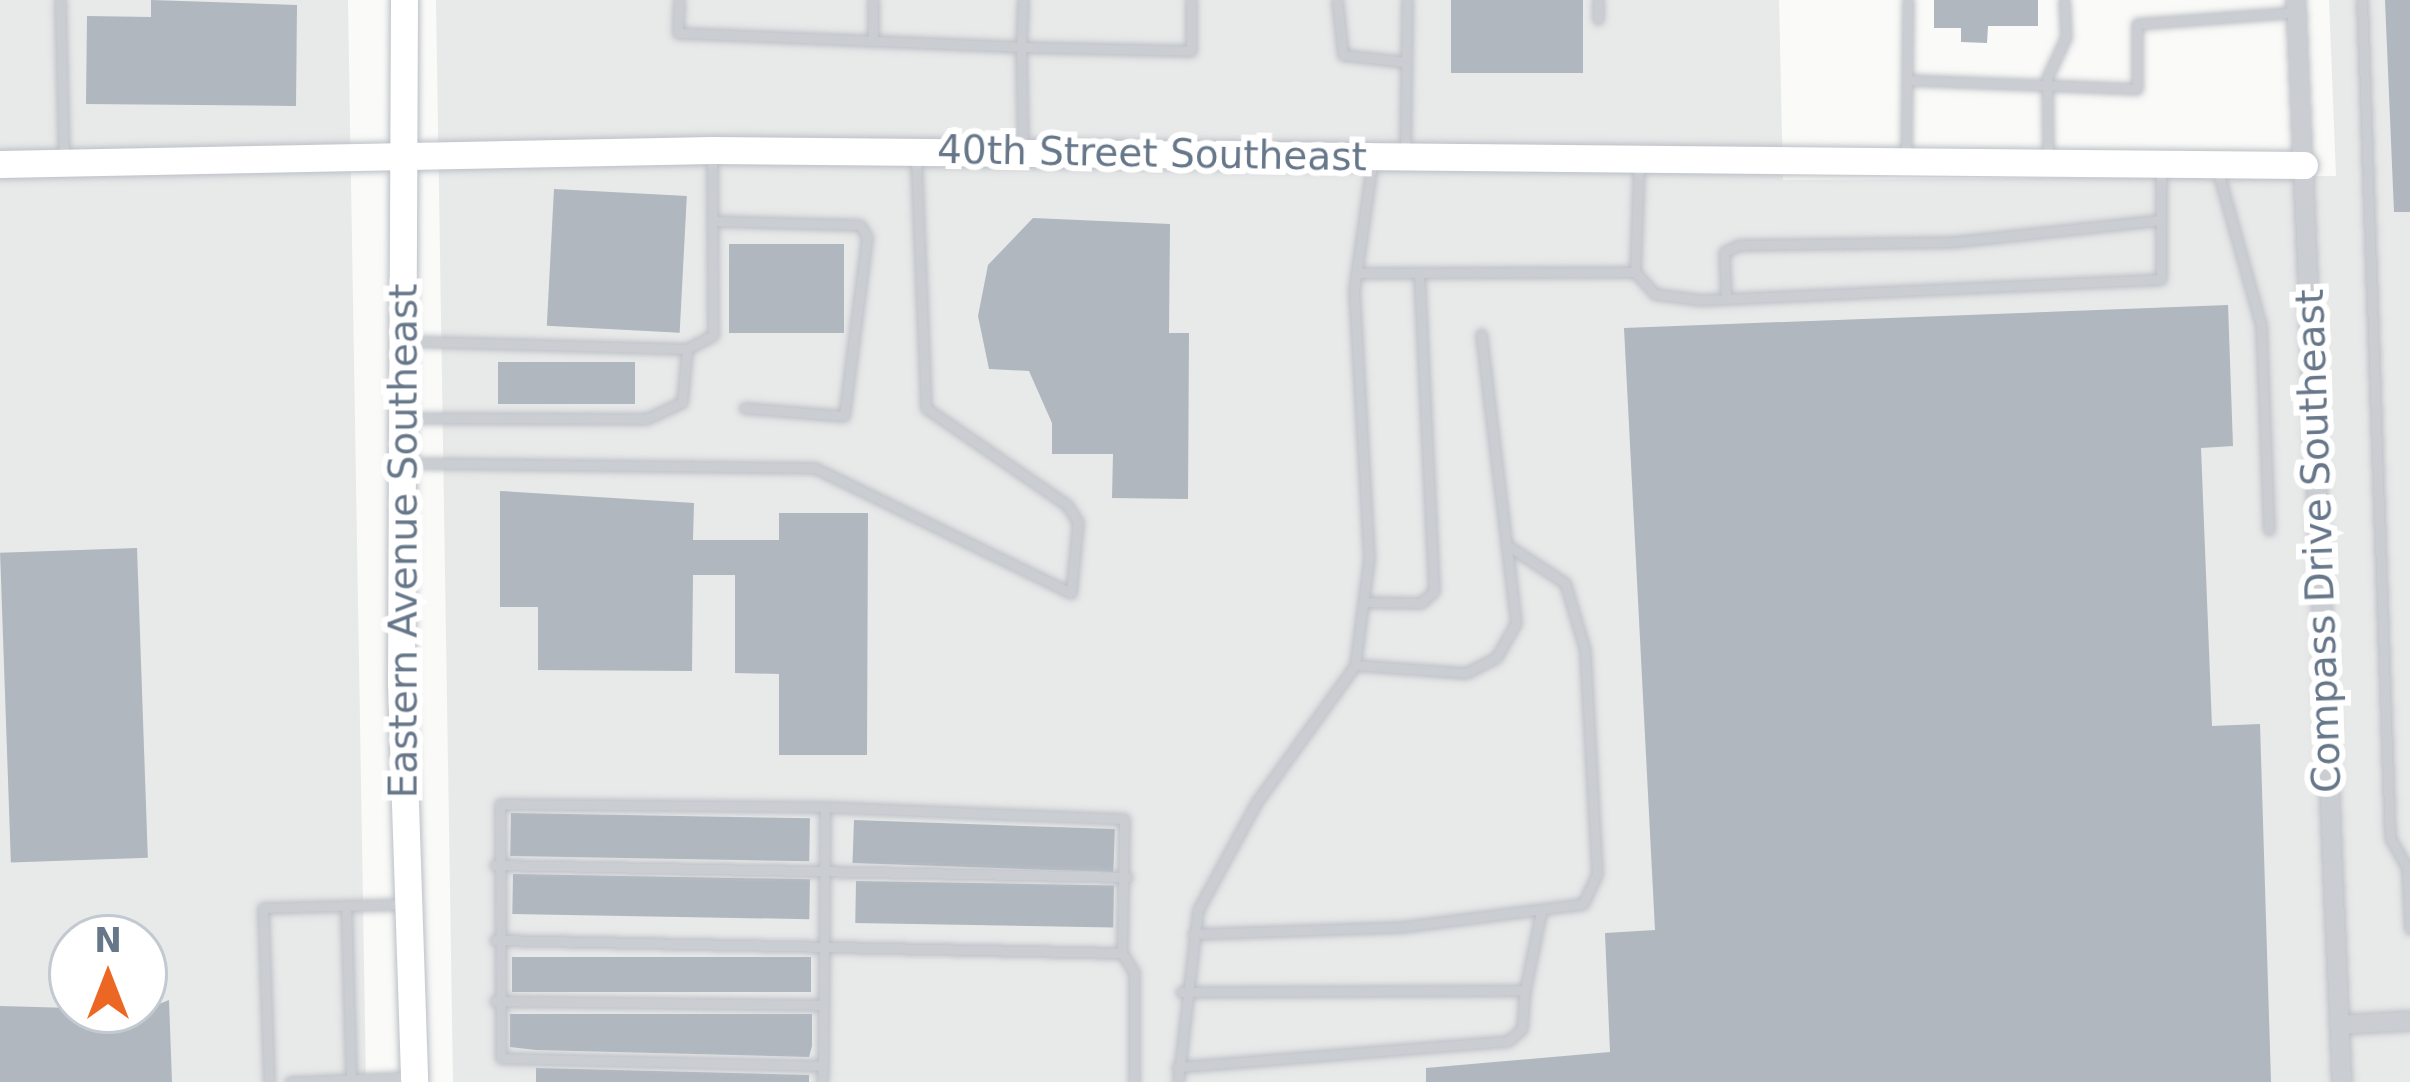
<!DOCTYPE html>
<html>
<head>
<meta charset="utf-8">
<style>
	body { margin:0 }
	#map { position:relative; width:2410px; height:1082px; overflow:hidden; background:#fafaf8; font-family:"DejaVu Sans",sans-serif }
	div>[style] { position:absolute }
	[style*='--x'] { left:calc(var(--x)*1px); top:calc(var(--y)*1px); width:calc(var(--w)*1px); rotate:calc(var(--a)*1deg) }
	.built>* { inset:0; background:#e8e9e9 }
	.building>* { inset:0; background:#b0b7bf; transform-origin:0 0 }
	.roads { filter:drop-shadow(0 0 3px #bcc0c6) drop-shadow(0 0 3px #bcc0c6) }
	.lane>* { height:9px; margin:-4.5px; padding:0 4.5px; transform-origin:4.5px; border-radius:4.5px; background:#cacdd1 }
	.street>* { height:18px; margin:-9px; padding:0 9px; transform-origin:9px; border-radius:9px; background:#cacdd1 }
	.secondary>* { height:27px; margin:-13.5px; padding:0 13.5px; transform-origin:13.5px; border-radius:13.5px; background:#fff }
	span { translate:-50% -50%; white-space:nowrap; text-align:center; line-height:1.15; -webkit-text-stroke:12px #fff; paint-order:stroke }
	.street-label { font-size:39px; color:#67778a }
	.north { position:absolute; left:48px; top:914px; width:120px; height:120px; box-sizing:border-box; background:#fff; border:3px solid #c2c9d0; border-radius:50%; rotate:0deg; font-size:33px; font-weight:700; line-height:48px; text-align:center; color:#67778a }
	.north::after { content:''; display:block; margin:auto; width:42px; height:54px; background:#ed6724; clip-path:polygon(50% 0,100% 100%,50% 72%,0 100%) }
</style>
</head>
<body>
<div id="map">
	<div class="built">
		<div style="clip-path:polygon(evenodd,0 0,348px 0,366px 1082px,0 1082px,0 0,72px 938px,144px 938px,144px 1010px,72px 1010px,72px 938px)"></div>
		<div style="clip-path:polygon(436px 0,1779px 0,1783px 180px,2336px 176px,2329px 0,2410px 0,2410px 1082px,453px 1082px)"></div>
	</div>
	<div class="building">
		<div style="clip-path:polygon(151px 0,297px 5px,296px 106px,86px 104px,87px 16px,151px 17px)"></div>
		<div style="left:1451px;top:0;width:132px;height:73px"></div>
		<div style="clip-path:polygon(1934px 0,2038px 0,2038px 26px,1988px 26px,1987px 43px,1961px 42px,1961px 28px,1934px 28px)"></div>
		<div style="clip-path:polygon(2385px 0,2410px 0,2410px 212px,2394px 212px)"></div>
		<div style="left:554px;top:189px;width:133px;height:137px;rotate:3deg"></div>
		<div style="clip-path:polygon(1033px 218px,1170px 224px,1169px 333px,1189px 333px,1188px 499px,1112px 498px,1113px 454px,1052px 454px,1052px 423px,1029px 371px,989px 369px,978px 316px,988px 265px)"></div>
		<div style="left:729px;top:244px;width:115px;height:89px"></div>
		<div style="clip-path:polygon(2228px 305px,2233px 446px,2201px 448px,2212px 726px,2260px 724px,2271px 1082px,1426px 1082px,1426px 1068px,1610px 1052px,1605px 933px,1655px 930px,1624px 328px)"></div>
		<div style="left:498px;top:362px;width:137px;height:42px"></div>
		<div style="clip-path:polygon(500px 491px,694px 503px,693px 540px,779px 540px,779px 513px,868px 513px,867px 755px,779px 755px,779px 674px,735px 673px,735px 575px,693px 575px,692px 671px,538px 670px,538px 607px,500px 607px)"></div>
		<div style="left:137px;top:548px;width:310px;height:137px;rotate:88deg"></div>
		<div style="left:511px;top:813px;width:299px;height:43px;rotate:1deg"></div>
		<div style="left:854px;top:820px;width:261px;height:43px;rotate:2deg"></div>
		<div style="left:513px;top:874px;width:297px;height:40px;rotate:1deg"></div>
		<div style="left:856px;top:881px;width:258px;height:42px;rotate:1deg"></div>
		<div style="left:512px;top:957px;width:299px;height:35px"></div>
		<div style="clip-path:polygon(169px 1000px,172px 1082px,0 1082px,0 1006px,144px 1010px)"></div>
		<div style="clip-path:polygon(510px 1014px,812px 1014px,812px 1046px,809px 1057px,536px 1050px,510px 1047px)"></div>
		<div style="clip-path:polygon(536px 1068px,809px 1075px,809px 1082px,536px 1082px)"></div>
	</div>
	<div class="roads">
		<div class="lane">
			<div style="--x:60;--y:0;--w:160;--a:88.6"></div>
			<div style="--x:679;--y:0;--w:33;--a:92"></div>
			<div style="--x:678;--y:33;--w:343;--a:2.3"></div>
			<div style="--x:1021;--y:47;--w:103;--a:88.9"></div>
			<div style="--x:1023;--y:0;--w:47;--a:92.4"></div>
			<div style="--x:1021;--y:47;--w:170;--a:1.3"></div>
			<div style="--x:1191;--y:51;--w:51;--a:-90"></div>
			<div style="--x:1337;--y:0;--w:55;--a:83.8"></div>
			<div style="--x:1343;--y:55;--w:63;--a:6.3"></div>
			<div style="--x:2362;--y:0;--w:838;--a:88.09"></div>
			<div style="--x:2390;--y:838;--w:34;--a:60"></div>
			<div style="--x:2407;--y:867;--w:62;--a:87.2"></div>
			<div style="--x:1598;--y:19;--w:19;--a:-90"></div>
			<div style="--x:873;--y:38;--w:38;--a:-90"></div>
			<div style="--x:1907;--y:80;--w:230;--a:2.2"></div>
			<div style="--x:2137;--y:89;--w:65;--a:-90"></div>
			<div style="--x:2137;--y:24;--w:160;--a:-4.3"></div>
			<div style="--x:1405;--y:152;--w:152;--a:-89.2"></div>
			<div style="--x:1906;--y:155;--w:155;--a:-89.3"></div>
			<div style="--x:2048;--y:156;--w:78;--a:-90.7"></div>
			<div style="--x:2047;--y:78;--w:45;--a:-65.1"></div>
			<div style="--x:2066;--y:37;--w:37;--a:-93"></div>
			<div style="--x:2217;--y:168;--w:164;--a:74.4"></div>
			<div style="--x:2261;--y:326;--w:204;--a:87.8"></div>
			<div style="--x:713;--y:221;--w:147;--a:1.6"></div>
			<div style="--x:860;--y:225;--w:14;--a:60"></div>
			<div style="--x:867;--y:237;--w:180;--a:97.3"></div>
			<div style="--x:844;--y:416;--w:100;--a:-175.4"></div>
			<div style="--x:1635;--y:272;--w:109;--a:-87.9"></div>
			<div style="--x:1356;--y:273;--w:279;--a:-0.2"></div>
			<div style="--x:1635;--y:272;--w:30;--a:48"></div>
			<div style="--x:1655;--y:294;--w:46;--a:7.4"></div>
			<div style="--x:1701;--y:300;--w:460;--a:-2.6"></div>
			<div style="--x:2161;--y:279;--w:109;--a:-90"></div>
			<div style="--x:1726;--y:299;--w:47;--a:-92.4"></div>
			<div style="--x:1724;--y:252;--w:17;--a:-25"></div>
			<div style="--x:1739;--y:245;--w:213;--a:-0.8"></div>
			<div style="--x:1952;--y:242;--w:210;--a:-6"></div>
			<div style="--x:403;--y:341;--w:284;--a:1.6"></div>
			<div style="--x:687;--y:349;--w:30;--a:-28"></div>
			<div style="--x:713;--y:335;--w:180;--a:-90.3"></div>
			<div style="--x:408;--y:418;--w:238;--a:0.2"></div>
			<div style="--x:646;--y:419;--w:40;--a:-25"></div>
			<div style="--x:682;--y:402;--w:53;--a:-84.6"></div>
			<div style="--x:408;--y:463;--w:407;--a:0.7"></div>
			<div style="--x:815;--y:468;--w:285;--a:26"></div>
			<div style="--x:1071;--y:593;--w:71;--a:-84.4"></div>
			<div style="--x:1078;--y:522;--w:20;--a:-123"></div>
			<div style="--x:1067;--y:505;--w:171;--a:-145.5"></div>
			<div style="--x:926;--y:408;--w:251;--a:-92.3"></div>
			<div style="--x:1364;--y:602;--w:57;--a:1"></div>
			<div style="--x:1421;--y:603;--w:18;--a:-43"></div>
			<div style="--x:1434;--y:591;--w:318;--a:-92.7"></div>
			<div style="--x:1355;--y:665;--w:107;--a:-82.5"></div>
			<div style="--x:1369;--y:559;--w:269;--a:-93.2"></div>
			<div style="--x:1354;--y:290;--w:128;--a:-81.9"></div>
			<div style="--x:495;--y:865;--w:632;--a:1.09"></div>
			<div style="--x:346;--y:907;--w:173;--a:88.3"></div>
			<div style="--x:1193;--y:934;--w:208;--a:-1.9"></div>
			<div style="--x:1401;--y:927;--w:183;--a:-7.2"></div>
			<div style="--x:1583;--y:904;--w:33;--a:-65"></div>
			<div style="--x:1597;--y:874;--w:224;--a:-93.1"></div>
			<div style="--x:1585;--y:650;--w:70;--a:-106.6"></div>
			<div style="--x:1565;--y:583;--w:69;--a:-146.8"></div>
			<div style="--x:495;--y:940;--w:627;--a:1.19"></div>
			<div style="--x:1122;--y:953;--w:134;--a:-89.1"></div>
			<div style="--x:1124;--y:819;--w:299;--a:-177.7"></div>
			<div style="--x:1122;--y:953;--w:22;--a:58"></div>
			<div style="--x:1134;--y:972;--w:110;--a:90"></div>
			<div style="--x:1181;--y:992;--w:344;--a:-0.3"></div>
			<div style="--x:1525;--y:990;--w:80;--a:-78.4"></div>
			<div style="--x:495;--y:1001;--w:328;--a:0.7"></div>
			<div style="--x:1177;--y:1067;--w:332;--a:-4.5"></div>
			<div style="--x:1508;--y:1041;--w:18;--a:-41"></div>
			<div style="--x:1522;--y:1029;--w:39;--a:-86"></div>
			<div style="--x:269;--y:1082;--w:174;--a:-92"></div>
			<div style="--x:263;--y:908;--w:140;--a:-1.6"></div>
			<div style="--x:290;--y:1082;--w:119;--a:-2.4"></div>
			<div style="--x:822;--y:1082;--w:16;--a:-86"></div>
			<div style="--x:823;--y:1066;--w:121;--a:-89.5"></div>
			<div style="--x:824;--y:945;--w:138;--a:-89.6"></div>
			<div style="--x:825;--y:807;--w:325;--a:-179.5"></div>
			<div style="--x:500;--y:804;--w:254;--a:89.8"></div>
			<div style="--x:501;--y:1058;--w:322;--a:1.4"></div>
			<div style="--x:1178;--y:1082;--w:173;--a:-83.4"></div>
			<div style="--x:1198;--y:910;--w:122;--a:-61.5"></div>
			<div style="--x:1256;--y:803;--w:170;--a:-54.3"></div>
			<div style="--x:1355;--y:665;--w:111;--a:4.1"></div>
			<div style="--x:1466;--y:673;--w:34;--a:-27"></div>
			<div style="--x:1496;--y:658;--w:40;--a:-60.3"></div>
			<div style="--x:1516;--y:623;--w:291;--a:-96.9"></div>
		</div>
		<div class="street">
			<div style="--x:2296;--y:0;--w:1083;--a:87.57"></div>
			<div style="--x:2339;--y:1025;--w:71;--a:-3.2"></div>
		</div>
		<div class="secondary">
			<div style="--x:404;--y:0;--w:683;--a:90.25"></div>
			<div style="--x:401;--y:683;--w:399;--a:88.1"></div>
			<div style="--x:0;--y:164;--w:712;--a:-1.13"></div>
			<div style="--x:712;--y:150;--w:1592;--a:0.54"></div>
		</div>
	</div>
	<div class="street-label">
		<span style="left:1152px;top:154px;rotate:1deg">40th Street Southeast</span>
		<span style="left:404px;top:541px;rotate:-90deg">Eastern Avenue Southeast</span>
		<span style="left:2319px;top:541px;rotate:-92deg">Compass Drive Southeast</span>
	</div>
	<div class="north">N</div>
</div>
</body>
</html>
